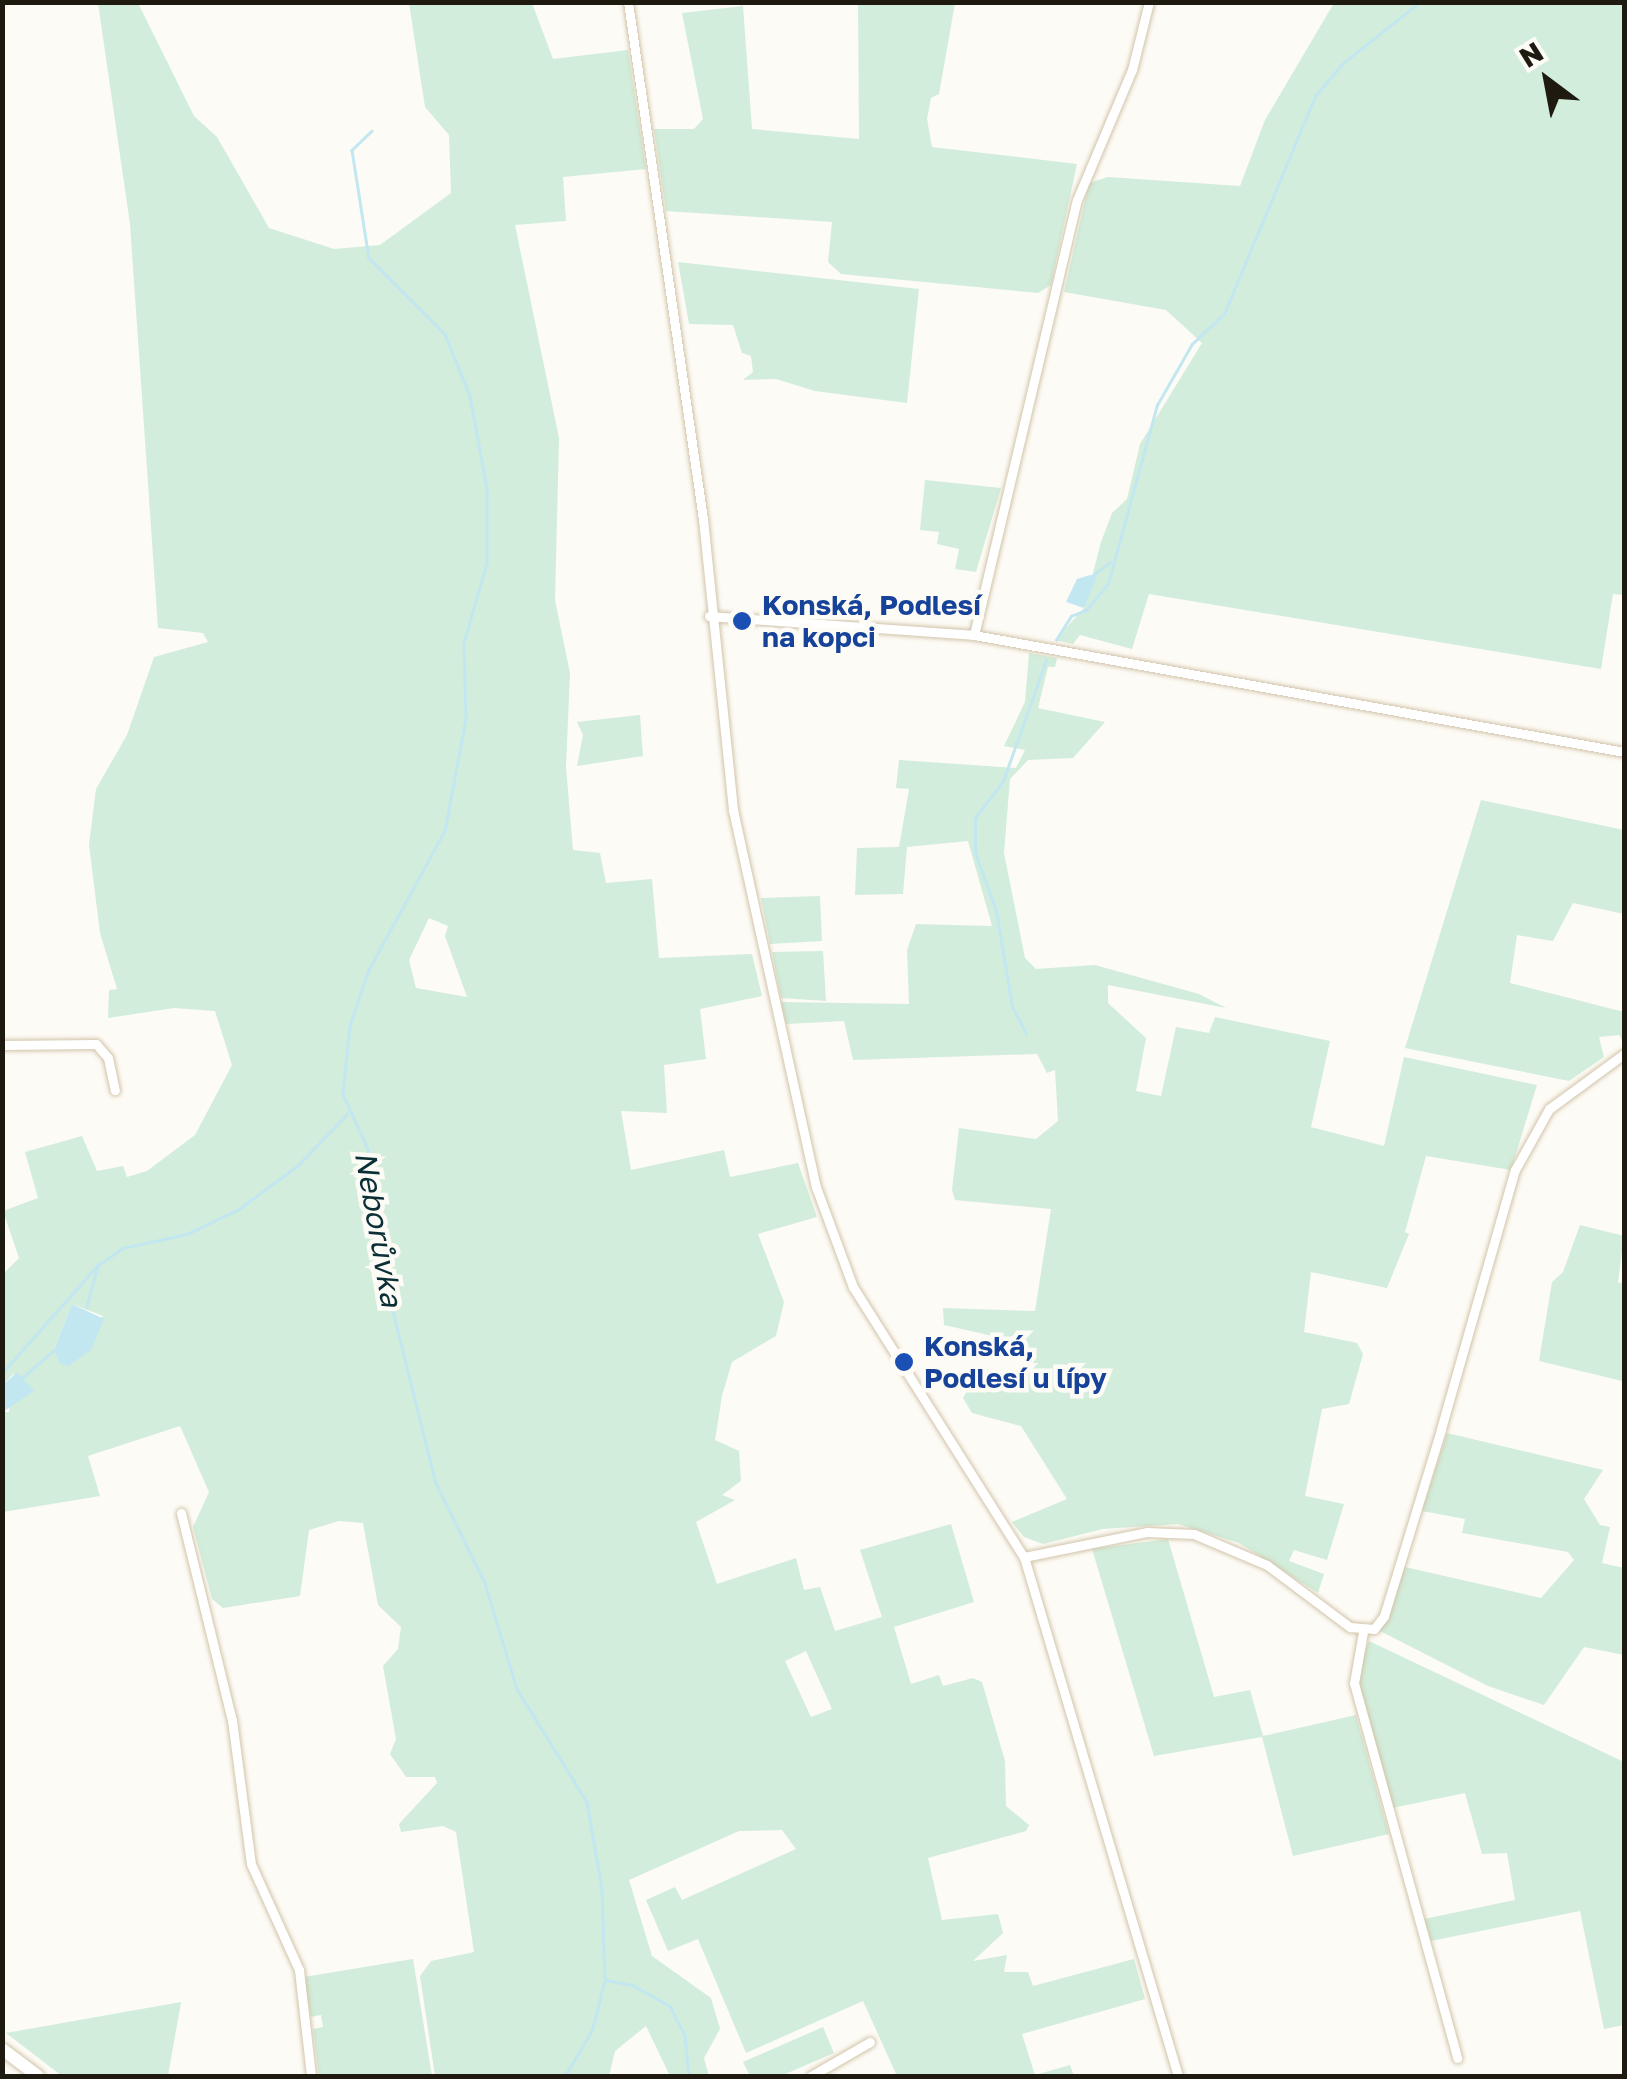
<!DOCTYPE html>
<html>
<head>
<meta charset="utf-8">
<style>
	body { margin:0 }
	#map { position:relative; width:1627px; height:2079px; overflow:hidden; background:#fdfbf5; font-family:"Golos Text",sans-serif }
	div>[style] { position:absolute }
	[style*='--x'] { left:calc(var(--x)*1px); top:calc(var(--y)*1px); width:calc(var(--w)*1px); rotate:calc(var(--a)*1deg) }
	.green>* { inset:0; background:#d2eddb }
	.water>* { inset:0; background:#c2e7f1 }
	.stream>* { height:2.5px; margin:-1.25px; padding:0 1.25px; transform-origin:1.25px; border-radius:1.25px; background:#c2e7f1 }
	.roads { filter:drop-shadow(0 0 2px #d1c4aa) drop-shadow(0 0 2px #d1c4aa) }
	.street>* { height:9px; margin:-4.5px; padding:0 4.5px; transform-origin:4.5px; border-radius:4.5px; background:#fff }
	.primary>* { height:12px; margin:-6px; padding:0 6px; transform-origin:6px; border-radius:6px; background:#fff }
	.dots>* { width:28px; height:28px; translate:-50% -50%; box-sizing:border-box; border:5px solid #fdfbf5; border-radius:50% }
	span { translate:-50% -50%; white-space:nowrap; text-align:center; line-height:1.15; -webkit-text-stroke:9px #fdfbf5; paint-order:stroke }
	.transit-label { font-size:28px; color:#164399; font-weight:700 }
	.left { translate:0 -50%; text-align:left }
	.water-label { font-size:30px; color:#0b2f37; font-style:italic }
	.frame { position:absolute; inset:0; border:5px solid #1e1a10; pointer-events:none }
	.north { position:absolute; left:1497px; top:30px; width:100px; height:100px; -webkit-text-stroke:8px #fdfbf5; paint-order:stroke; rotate:328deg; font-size:28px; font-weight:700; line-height:40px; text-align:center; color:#1e1a10 }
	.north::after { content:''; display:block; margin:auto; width:35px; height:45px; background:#1e1a10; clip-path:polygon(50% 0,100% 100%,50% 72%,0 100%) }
</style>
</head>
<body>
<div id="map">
	<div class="green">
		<div style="clip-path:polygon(evenodd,98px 3px,138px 3px,194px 116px,217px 137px,269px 228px,334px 249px,380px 245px,451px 193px,449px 135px,425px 107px,409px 3px,532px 3px,553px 59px,628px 50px,646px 169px,563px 177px,566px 221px,515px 225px,559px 438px,555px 600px,570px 673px,566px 767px,573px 850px,600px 853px,606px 883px,652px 879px,659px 958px,752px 954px,762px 996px,700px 1009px,706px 1059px,664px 1065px,667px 1113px,621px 1111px,631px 1170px,724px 1150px,730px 1177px,798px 1163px,817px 1217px,758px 1234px,784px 1302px,776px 1336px,732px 1362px,722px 1396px,715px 1440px,739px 1451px,741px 1481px,722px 1495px,735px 1500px,696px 1522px,717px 1584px,796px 1558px,804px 1590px,820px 1587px,835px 1631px,882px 1617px,860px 1550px,951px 1524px,974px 1602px,894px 1627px,911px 1684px,939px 1675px,943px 1686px,973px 1678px,982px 1682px,1005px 1761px,1006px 1806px,1029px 1825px,1026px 1831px,928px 1858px,942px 1920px,998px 1914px,1003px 1933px,973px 1961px,1007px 1955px,1004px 1972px,1028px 1972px,1033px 1986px,1134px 1959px,1145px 1999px,1022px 2034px,1035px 2075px,1070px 2065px,1074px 2076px,897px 2076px,863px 2001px,746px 2053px,698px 1939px,668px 1951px,646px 1900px,675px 1887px,682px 1900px,796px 1849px,782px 1830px,739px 1831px,629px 1880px,652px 1956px,711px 1998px,720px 2029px,704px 2058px,709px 2076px,670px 2076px,646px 2026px,615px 2051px,609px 2076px,435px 2076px,420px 1976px,431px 1961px,474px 1952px,456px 1832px,443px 1826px,401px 1832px,399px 1824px,437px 1783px,435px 1777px,406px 1777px,390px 1754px,396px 1739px,383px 1666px,398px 1649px,401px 1627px,378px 1605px,363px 1523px,339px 1521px,309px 1530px,300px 1596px,223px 1608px,212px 1599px,193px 1527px,209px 1492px,180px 1426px,88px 1456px,100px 1496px,3px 1512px,3px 1412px,9px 1412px,14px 1373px,3px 1385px,3px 1274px,19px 1258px,3px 1211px,38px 1198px,25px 1152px,82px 1136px,97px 1171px,123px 1166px,127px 1177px,147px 1171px,195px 1135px,232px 1065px,215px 1011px,174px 1008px,108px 1018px,109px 990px,117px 989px,100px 933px,89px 845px,96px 789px,127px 735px,154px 657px,208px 642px,203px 633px,158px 628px,130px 224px,98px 3px,429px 918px,448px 926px,445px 936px,467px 997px,416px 988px,409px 960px,429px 918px,98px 3px,72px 1304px,103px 1316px,54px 1350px,72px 1304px,98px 3px,806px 1651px,832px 1709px,811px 1717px,785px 1661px,806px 1651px)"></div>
		<div style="clip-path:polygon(858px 3px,955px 3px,939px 94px,931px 98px,927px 119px,932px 147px,1077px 164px,1051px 285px,1038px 293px,841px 274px,828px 262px,832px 222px,666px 211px,654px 129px,694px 129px,703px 119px,682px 13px,743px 6px,752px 129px,859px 139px)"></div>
		<div style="clip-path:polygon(1334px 3px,1624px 3px,1624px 595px,1613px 594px,1601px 669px,1149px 594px,1132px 649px,1080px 635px,1073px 644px,1055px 640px,1084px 608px,1101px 542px,1112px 513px,1127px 499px,1140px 444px,1202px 343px,1166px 310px,1064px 292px,1089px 183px,1108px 177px,1240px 186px,1265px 120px)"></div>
		<div style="clip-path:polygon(678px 262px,919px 289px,907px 403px,815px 391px,776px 379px,743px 380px,753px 372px,751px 356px,742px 353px,733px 325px,689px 324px)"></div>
		<div style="clip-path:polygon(925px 480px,1001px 488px,976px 572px,955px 569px,959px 549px,937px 544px,939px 532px,920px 530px)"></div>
		<div style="clip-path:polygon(1029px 653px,1057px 658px,1055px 667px,1048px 667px,1038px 708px,1105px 722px,1073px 758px,1028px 760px,1010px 779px,1004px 853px,1025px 958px,1036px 969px,1095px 965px,1199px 994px,1226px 1008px,1108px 985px,1108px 1003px,1146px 1038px,1136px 1091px,1161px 1096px,1176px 1027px,1209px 1033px,1215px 1017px,1330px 1041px,1311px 1127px,1384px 1146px,1404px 1057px,1537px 1085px,1511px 1170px,1426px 1156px,1405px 1232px,1409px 1234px,1387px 1288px,1311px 1272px,1304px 1332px,1357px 1343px,1363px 1354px,1349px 1404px,1322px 1409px,1305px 1496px,1344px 1504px,1327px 1560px,1294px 1550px,1289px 1561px,1324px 1574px,1318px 1593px,1239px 1543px,1178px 1524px,1103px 1529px,1043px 1544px,1024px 1537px,1012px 1522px,1067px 1499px,1021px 1426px,972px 1413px,963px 1398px,980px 1368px,1022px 1375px,1028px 1344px,944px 1325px,943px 1308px,1035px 1311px,1051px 1209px,955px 1200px,952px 1190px,959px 1128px,1036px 1139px,1058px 1121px,1055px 1070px,1047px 1073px,1037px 1054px,853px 1060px,844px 1021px,786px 1024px,781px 1002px,909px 1004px,907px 950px,916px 924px,992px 926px,968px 841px,907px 847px,903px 894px,855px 895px,857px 848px,899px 847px,909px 789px,896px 788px,899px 760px,1016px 768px,1025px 750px,1004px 746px,1025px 702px)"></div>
		<div style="clip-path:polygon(640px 715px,643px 756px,577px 766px,583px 735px,577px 722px)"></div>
		<div style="clip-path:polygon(1481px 800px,1624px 830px,1624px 914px,1573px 903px,1553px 941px,1517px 935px,1510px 983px,1624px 1012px,1624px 1044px,1619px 1035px,1599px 1037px,1604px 1057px,1569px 1081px,1405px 1048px)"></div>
		<div style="clip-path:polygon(820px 896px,822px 941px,770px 944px,761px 898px)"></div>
		<div style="clip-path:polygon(823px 951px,826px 1001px,781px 998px,772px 952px)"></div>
		<div style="clip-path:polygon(1580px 1225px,1624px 1236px,1618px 1282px,1624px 1284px,1622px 1381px,1539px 1361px,1552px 1282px,1563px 1272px)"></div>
		<div style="clip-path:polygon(1447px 1433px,1603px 1470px,1584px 1499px,1600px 1525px,1610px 1527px,1602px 1563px,1624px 1568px,1624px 1655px,1584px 1647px,1544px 1705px,1488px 1686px,1380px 1631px,1405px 1567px,1541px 1598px,1574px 1560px,1568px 1552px,1462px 1533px,1465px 1519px,1422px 1511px)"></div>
		<div style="clip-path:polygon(1168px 1539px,1214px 1697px,1250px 1690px,1263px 1736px,1356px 1715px,1389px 1834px,1293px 1856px,1262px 1737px,1154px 1756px,1092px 1549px)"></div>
		<div style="clip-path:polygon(1369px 1641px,1624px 1762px,1624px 2025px,1604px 2029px,1580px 1911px,1431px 1941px,1424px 1919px,1515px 1900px,1507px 1853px,1482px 1854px,1465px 1793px,1392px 1808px,1356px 1675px)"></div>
		<div style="clip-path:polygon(413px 1959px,432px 2076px,319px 2076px,313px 2029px,323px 2027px,321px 2015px,311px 2017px,304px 1977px)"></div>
		<div style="clip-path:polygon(181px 2002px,168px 2076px,62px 2076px,6px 2033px)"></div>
		<div style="clip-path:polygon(823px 2027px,834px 2053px,781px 2076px,750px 2076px,743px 2062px)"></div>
	</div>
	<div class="water">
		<div style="clip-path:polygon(1090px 575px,1097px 577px,1084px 608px,1066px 602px,1077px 579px)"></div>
		<div style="clip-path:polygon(72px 1304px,104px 1319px,91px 1350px,68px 1366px,60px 1364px,54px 1350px)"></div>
		<div style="clip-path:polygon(17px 1372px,34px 1391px,3px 1412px,3px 1385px)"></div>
	</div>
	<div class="stream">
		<div style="--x:372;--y:131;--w:28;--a:136"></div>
		<div style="--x:352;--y:150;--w:109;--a:81.1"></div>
		<div style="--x:369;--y:258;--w:107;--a:45"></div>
		<div style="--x:445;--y:334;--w:67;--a:68"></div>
		<div style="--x:470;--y:396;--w:95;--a:79.6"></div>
		<div style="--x:487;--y:489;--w:74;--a:90"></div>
		<div style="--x:487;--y:563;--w:83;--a:106"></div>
		<div style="--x:464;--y:643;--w:76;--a:88.5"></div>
		<div style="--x:466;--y:719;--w:114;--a:100.6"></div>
		<div style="--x:445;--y:831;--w:158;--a:118.7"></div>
		<div style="--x:369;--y:970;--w:59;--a:108.7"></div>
		<div style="--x:350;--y:1026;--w:68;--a:95.9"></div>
		<div style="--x:343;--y:1094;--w:60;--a:65.6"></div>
		<div style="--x:368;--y:1149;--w:160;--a:81.4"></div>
		<div style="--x:392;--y:1307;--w:181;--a:76"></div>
		<div style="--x:436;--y:1483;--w:111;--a:63.9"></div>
		<div style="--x:485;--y:1583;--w:111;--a:73.2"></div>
		<div style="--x:517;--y:1689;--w:133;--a:58.2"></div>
		<div style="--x:587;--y:1802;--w:88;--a:80.2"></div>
		<div style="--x:602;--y:1889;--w:91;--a:88.1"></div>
		<div style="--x:605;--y:1980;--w:28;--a:10"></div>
		<div style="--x:633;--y:1985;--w:43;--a:29.6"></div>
		<div style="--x:670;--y:2006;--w:34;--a:63"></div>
		<div style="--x:685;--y:2036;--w:40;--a:84.3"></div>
		<div style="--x:1089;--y:578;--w:26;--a:-37"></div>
		<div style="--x:1056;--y:640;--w:28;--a:-58"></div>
		<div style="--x:1071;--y:616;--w:16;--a:-22"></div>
		<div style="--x:1086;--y:610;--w:34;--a:-50"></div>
		<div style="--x:1108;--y:584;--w:186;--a:-74.7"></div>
		<div style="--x:1157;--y:405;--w:70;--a:-60.2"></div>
		<div style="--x:1192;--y:344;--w:44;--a:-43.2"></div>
		<div style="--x:1224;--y:314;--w:236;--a:-67.3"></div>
		<div style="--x:1315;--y:96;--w:42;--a:-49.8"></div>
		<div style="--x:1342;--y:64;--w:100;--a:-38.5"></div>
		<div style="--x:1026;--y:1034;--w:31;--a:-117"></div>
		<div style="--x:1012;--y:1006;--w:96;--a:-99.6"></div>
		<div style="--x:996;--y:911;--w:62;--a:-109.9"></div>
		<div style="--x:975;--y:853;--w:35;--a:-90"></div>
		<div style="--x:975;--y:818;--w:46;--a:-52.9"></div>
		<div style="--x:1003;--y:781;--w:128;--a:-70.4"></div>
		<div style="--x:86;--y:1308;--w:41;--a:-74.6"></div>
		<div style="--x:2;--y:1373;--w:143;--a:-48.4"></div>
		<div style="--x:97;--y:1266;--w:32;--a:-35"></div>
		<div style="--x:123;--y:1248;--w:66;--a:-12.3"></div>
		<div style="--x:187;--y:1234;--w:58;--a:-25.7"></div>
		<div style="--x:239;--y:1209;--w:72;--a:-36.6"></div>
		<div style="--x:297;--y:1166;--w:72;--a:-46.1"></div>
		<div style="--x:22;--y:1378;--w:43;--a:-41.2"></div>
		<div style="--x:565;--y:2076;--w:53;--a:-59.6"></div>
		<div style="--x:592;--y:2030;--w:49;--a:-76"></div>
	</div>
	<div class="roads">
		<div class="street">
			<div style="--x:628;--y:2;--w:522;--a:81.75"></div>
			<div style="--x:703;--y:519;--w:293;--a:84.1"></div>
			<div style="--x:733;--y:810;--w:386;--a:77.6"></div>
			<div style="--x:816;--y:1187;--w:107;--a:69.7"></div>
			<div style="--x:853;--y:1287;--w:320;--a:57.7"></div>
			<div style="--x:1024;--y:1557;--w:541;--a:73.47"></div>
			<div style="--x:709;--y:616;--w:266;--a:4.1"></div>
			<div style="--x:974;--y:635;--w:660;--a:10.2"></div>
			<div style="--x:974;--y:635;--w:447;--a:-76.7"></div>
			<div style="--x:1077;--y:200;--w:141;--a:-67.1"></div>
			<div style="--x:1132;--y:70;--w:70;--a:-76"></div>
			<div style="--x:2;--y:1045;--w:94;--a:-0.6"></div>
			<div style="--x:96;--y:1044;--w:18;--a:49"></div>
			<div style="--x:108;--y:1058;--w:33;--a:78"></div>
			<div style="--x:181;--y:1513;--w:213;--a:76.2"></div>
			<div style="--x:232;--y:1720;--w:145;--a:82.5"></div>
			<div style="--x:251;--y:1864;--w:116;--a:65.6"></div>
			<div style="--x:299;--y:1970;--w:107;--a:83.5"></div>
			<div style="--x:1024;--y:1557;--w:126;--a:-11.5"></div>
			<div style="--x:1147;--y:1532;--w:47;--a:2.4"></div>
			<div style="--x:1194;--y:1534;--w:79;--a:23"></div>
			<div style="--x:1267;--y:1565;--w:104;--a:36.8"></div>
			<div style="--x:1350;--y:1627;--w:24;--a:5"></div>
			<div style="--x:1374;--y:1629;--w:16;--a:-52"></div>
			<div style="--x:1384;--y:1616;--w:195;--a:-73"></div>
			<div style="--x:1441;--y:1429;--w:269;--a:-74.1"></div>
			<div style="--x:1515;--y:1170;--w:70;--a:-60.9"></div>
			<div style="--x:1549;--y:1109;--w:93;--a:-36.3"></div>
			<div style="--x:1363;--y:1632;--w:52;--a:100"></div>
			<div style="--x:1354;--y:1683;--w:389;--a:74.6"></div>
			<div style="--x:811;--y:2076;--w:68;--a:-30"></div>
		</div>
		<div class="primary">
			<div style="--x:2;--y:2049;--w:45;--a:36.9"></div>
		</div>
	</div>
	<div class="dots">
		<div style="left:742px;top:621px;background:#1a4fb4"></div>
		<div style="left:904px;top:1362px;background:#1a4fb4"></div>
	</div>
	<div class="transit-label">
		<span class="left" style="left:762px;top:621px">Konská, Podlesí<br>na kopci</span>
		<span class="left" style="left:924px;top:1362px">Konská,<br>Podlesí u lípy</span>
	</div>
	<div class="water-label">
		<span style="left:379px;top:1229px;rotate:80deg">Neborůvka</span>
	</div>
	<div class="frame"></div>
	<div class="north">N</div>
</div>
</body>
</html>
